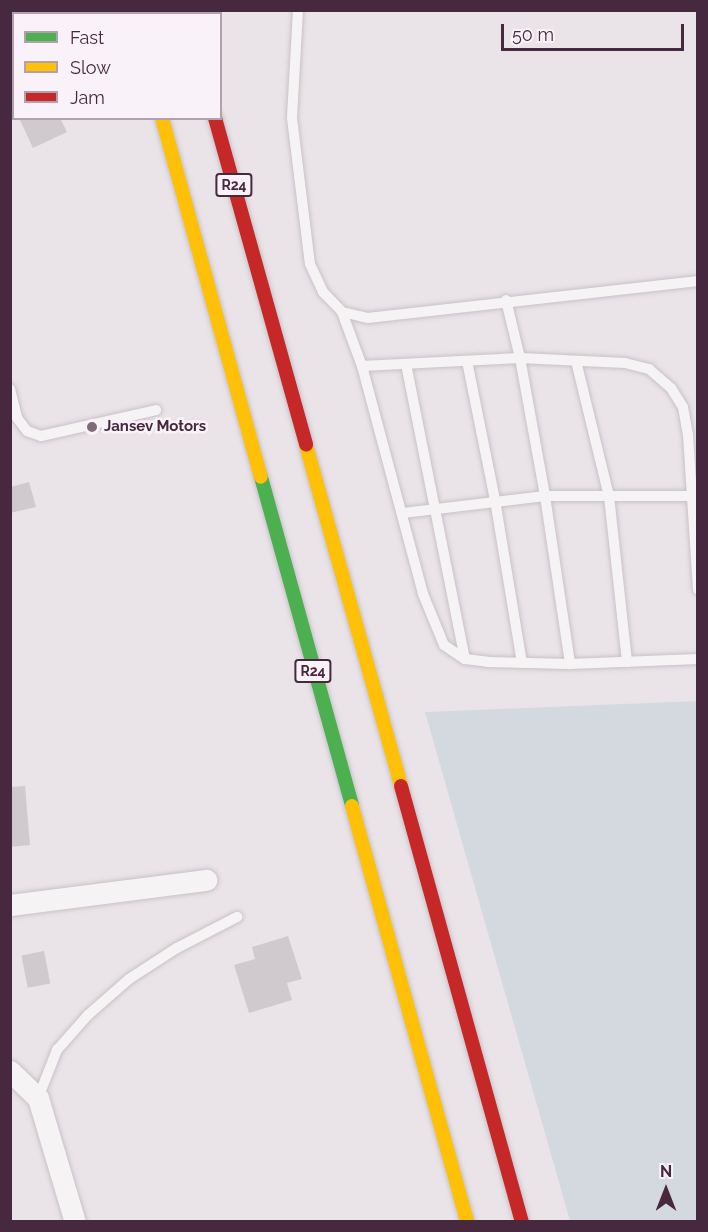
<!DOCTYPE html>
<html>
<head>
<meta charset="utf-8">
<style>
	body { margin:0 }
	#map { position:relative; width:708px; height:1232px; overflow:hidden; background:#eae4e9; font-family:Raleway,sans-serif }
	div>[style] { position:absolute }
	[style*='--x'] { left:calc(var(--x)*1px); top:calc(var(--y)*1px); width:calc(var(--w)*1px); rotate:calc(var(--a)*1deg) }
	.green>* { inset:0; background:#d4d9df }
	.building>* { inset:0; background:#d0cacf; transform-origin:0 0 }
	.roads { filter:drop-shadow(0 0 2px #c8c2c7) drop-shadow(0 0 2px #c8c2c7) }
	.lane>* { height:10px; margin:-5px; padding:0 5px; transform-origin:5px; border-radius:5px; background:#f6f3f5 }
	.street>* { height:21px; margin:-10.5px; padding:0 10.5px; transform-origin:10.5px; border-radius:10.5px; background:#f6f3f5 }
	.fast>* { height:14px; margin:-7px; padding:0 7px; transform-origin:7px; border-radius:7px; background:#4caf50 }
	.slow>* { height:14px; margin:-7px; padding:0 7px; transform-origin:7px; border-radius:7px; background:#ffc107 }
	.jam>* { height:14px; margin:-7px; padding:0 7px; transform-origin:7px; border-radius:7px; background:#c62828 }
	.dots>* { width:16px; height:16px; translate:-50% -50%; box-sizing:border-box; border:3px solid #f9f2f8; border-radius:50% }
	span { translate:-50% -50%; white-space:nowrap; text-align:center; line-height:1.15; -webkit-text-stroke:5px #f9f2f8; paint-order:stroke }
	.shield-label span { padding:2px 4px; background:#f9f2f8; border:2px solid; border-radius:4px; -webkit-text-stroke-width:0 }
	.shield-label { font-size:14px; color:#46283f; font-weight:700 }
	.poi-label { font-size:15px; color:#46283f; font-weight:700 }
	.left { translate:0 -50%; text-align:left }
	.frame { position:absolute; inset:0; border:12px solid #46283f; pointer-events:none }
	.legend { position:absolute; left:12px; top:12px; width:210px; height:108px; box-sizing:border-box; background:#f9f2f8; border:2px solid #b1a1ae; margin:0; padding:8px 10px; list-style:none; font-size:18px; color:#46283f }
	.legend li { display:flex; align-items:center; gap:12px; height:30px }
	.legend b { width:30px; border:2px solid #b1a1ae }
	.north { position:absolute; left:636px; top:1160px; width:60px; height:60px; -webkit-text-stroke:4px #f9f2f8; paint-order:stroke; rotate:0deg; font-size:16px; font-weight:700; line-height:24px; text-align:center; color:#46283f }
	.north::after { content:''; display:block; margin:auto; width:21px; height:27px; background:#46283f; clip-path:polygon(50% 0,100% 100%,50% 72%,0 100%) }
	.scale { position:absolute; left:501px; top:24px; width:183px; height:27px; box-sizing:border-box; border:3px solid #46283f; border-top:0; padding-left:8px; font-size:18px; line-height:21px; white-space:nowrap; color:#46283f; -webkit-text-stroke:4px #f9f2f8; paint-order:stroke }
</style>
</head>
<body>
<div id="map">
	<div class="green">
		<div style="clip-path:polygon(697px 701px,697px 1221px,570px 1221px,425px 712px)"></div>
	</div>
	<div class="building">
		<div style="clip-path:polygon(19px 118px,60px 118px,67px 132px,33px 148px)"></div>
		<div style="clip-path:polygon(29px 482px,36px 507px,10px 513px,10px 487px)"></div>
		<div style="clip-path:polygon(25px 786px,30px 845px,10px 847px,10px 787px)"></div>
		<div style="clip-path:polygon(288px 936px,302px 979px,287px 983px,292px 1000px,249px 1013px,234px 965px,255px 959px,252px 947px)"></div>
		<div style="left:44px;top:951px;width:33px;height:23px;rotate:79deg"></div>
	</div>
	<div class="roads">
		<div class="lane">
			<div style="--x:298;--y:10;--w:108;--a:93.2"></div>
			<div style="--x:292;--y:118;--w:147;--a:83"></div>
			<div style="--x:310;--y:264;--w:31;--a:65"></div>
			<div style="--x:323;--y:292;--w:28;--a:46"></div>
			<div style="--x:342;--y:312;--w:27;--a:13"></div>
			<div style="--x:368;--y:318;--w:332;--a:-6.4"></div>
			<div style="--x:506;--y:300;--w:60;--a:76.4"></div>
			<div style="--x:520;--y:358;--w:105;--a:2.7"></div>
			<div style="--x:625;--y:363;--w:25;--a:14"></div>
			<div style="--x:649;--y:369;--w:29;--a:41"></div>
			<div style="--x:671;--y:388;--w:22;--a:58"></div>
			<div style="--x:683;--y:407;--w:28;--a:80"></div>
			<div style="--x:688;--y:435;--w:155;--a:86.3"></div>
			<div style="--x:342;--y:312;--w:58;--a:69.7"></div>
			<div style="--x:362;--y:366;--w:158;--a:-2.9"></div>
			<div style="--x:520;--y:358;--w:140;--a:79.7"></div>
			<div style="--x:545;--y:496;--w:170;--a:81.5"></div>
			<div style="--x:467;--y:361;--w:142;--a:78.6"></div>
			<div style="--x:495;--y:500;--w:165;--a:80.6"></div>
			<div style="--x:576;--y:361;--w:139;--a:76.3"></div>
			<div style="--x:609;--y:496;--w:167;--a:83.8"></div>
			<div style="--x:406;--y:364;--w:301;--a:78.7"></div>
			<div style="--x:362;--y:366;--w:236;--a:75"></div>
			<div style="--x:423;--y:594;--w:55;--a:67.6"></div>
			<div style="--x:444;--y:645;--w:25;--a:34"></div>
			<div style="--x:465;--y:659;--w:23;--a:7"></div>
			<div style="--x:488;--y:662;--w:82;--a:1.4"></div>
			<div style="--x:570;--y:664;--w:128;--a:-2.2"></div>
			<div style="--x:10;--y:389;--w:30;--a:76"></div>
			<div style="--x:17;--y:418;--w:16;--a:52"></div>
			<div style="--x:27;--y:431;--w:15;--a:20"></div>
			<div style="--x:41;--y:436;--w:118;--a:-12.7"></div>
			<div style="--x:403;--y:513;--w:143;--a:-6.8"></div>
			<div style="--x:545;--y:496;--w:144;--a:0"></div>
			<div style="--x:38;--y:1098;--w:52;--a:-68.4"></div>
			<div style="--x:57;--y:1050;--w:47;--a:-48.5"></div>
			<div style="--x:88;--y:1015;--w:55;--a:-41.3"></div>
			<div style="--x:129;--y:979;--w:57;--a:-32.9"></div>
			<div style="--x:177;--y:948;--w:68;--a:-27.3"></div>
		</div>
		<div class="street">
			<div style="--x:10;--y:905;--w:198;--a:-7.3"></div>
			<div style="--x:10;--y:1071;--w:39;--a:44"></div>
			<div style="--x:38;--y:1098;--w:129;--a:73.4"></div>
		</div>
		<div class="fast">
			<div style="--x:261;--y:477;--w:341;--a:74.5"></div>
		</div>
		<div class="slow">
			<div style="--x:185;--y:10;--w:4;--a:76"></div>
			<div style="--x:162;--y:118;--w:372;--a:74.6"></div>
			<div style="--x:306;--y:445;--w:354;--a:74.4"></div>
			<div style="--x:352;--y:806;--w:432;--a:74.5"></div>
		</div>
		<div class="jam">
			<div style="--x:132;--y:10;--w:4;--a:76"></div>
			<div style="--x:215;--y:118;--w:339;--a:74.4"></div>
			<div style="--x:401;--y:786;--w:452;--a:74.5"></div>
		</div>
	</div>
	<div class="dots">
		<div style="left:92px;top:427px;background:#7f6a7a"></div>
	</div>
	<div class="shield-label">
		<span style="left:234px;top:185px">R24</span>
		<span style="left:313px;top:671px">R24</span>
	</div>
	<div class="poi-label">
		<span class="left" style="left:104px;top:427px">Jansev Motors</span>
	</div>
	<div class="frame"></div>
	<ul class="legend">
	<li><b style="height:8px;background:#4caf50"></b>Fast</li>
	<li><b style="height:8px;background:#ffc107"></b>Slow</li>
	<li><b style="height:8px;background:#c62828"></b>Jam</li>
	</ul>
	<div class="north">N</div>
	<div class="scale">50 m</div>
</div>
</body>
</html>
